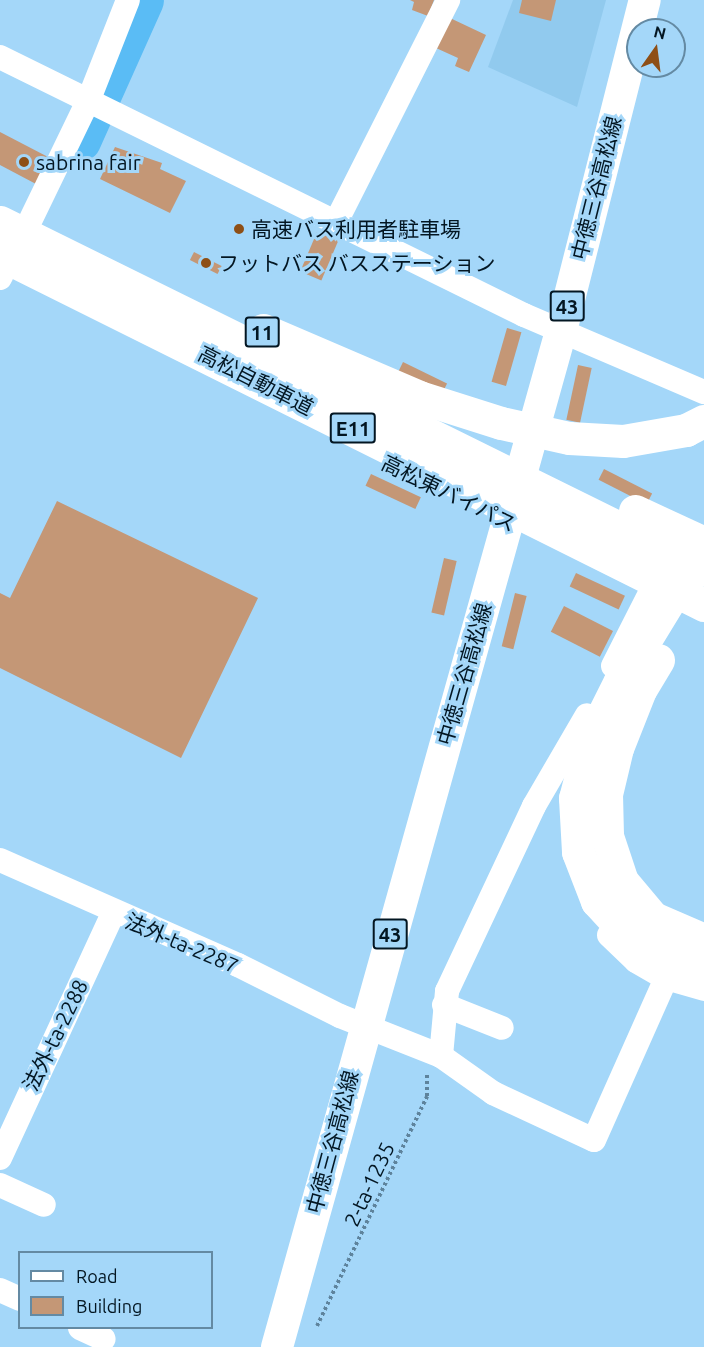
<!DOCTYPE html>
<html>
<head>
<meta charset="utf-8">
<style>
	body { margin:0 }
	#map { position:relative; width:704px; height:1347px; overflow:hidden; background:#a4d7f9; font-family:Ubuntu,"Noto Sans JP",sans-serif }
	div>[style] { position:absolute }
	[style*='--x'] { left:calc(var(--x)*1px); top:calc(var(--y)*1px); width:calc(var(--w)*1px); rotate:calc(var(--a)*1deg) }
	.built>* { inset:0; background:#91caee }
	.river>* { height:39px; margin:-19.5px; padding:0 19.5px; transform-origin:19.5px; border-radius:19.5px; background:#5abcf5 }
	.building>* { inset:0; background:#c49776; transform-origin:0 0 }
	.path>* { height:4px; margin-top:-2px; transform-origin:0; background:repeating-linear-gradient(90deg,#5e839c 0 3px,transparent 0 6px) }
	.minor>* { height:24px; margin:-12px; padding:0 12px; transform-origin:12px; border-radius:12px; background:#fff }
	.major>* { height:32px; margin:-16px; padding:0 16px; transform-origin:16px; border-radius:16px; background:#fff }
	.highway>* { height:33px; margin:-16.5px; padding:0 16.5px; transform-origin:16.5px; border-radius:16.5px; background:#fff }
	.dots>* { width:16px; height:16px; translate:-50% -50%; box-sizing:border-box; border:3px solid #a4d7f9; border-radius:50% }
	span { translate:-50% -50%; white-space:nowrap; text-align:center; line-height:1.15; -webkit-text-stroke:6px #a4d7f9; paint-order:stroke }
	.shield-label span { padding:2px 4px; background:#a4d7f9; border:2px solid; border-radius:4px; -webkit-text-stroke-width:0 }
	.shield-label { font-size:20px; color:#031622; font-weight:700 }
	.poi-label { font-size:21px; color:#031622 }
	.left { translate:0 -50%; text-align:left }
	.street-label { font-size:21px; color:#031622 }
	.legend { position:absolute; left:18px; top:1251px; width:195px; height:78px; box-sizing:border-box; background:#a4d7f9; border:2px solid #648aa3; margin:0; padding:8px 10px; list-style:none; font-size:18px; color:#031622 }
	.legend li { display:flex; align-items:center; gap:12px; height:30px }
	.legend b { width:30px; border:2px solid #648aa3 }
	.north { position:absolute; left:626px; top:18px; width:60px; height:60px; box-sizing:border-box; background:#a4d7f9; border:2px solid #648aa3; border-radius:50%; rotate:14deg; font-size:16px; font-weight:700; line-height:24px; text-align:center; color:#031622 }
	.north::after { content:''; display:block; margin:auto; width:21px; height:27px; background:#8e4f16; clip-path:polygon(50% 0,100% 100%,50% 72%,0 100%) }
</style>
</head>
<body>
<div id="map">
	<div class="built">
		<div style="clip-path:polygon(513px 0,606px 0,577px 107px,488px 67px)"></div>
	</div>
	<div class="river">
		<div style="--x:81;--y:141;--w:154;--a:-65.9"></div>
	</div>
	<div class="building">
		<div style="clip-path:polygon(410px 0,434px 0,428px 16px,412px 10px,414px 2px)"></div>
		<div style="clip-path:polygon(522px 0,556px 0,551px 21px,519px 13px)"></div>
		<div style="clip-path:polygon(450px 18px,486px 35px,469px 72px,455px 66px,458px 58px,436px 48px)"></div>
		<div style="clip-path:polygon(0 132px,50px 158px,36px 184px,0 165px)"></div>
		<div style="clip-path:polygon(115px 147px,162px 163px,160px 169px,186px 181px,170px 213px,100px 179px)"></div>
		<div style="left:317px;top:232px;width:23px;height:43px;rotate:23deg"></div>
		<div style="left:194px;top:252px;width:31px;height:9px;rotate:27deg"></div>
		<div style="left:507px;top:328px;width:15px;height:56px;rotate:16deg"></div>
		<div style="left:403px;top:362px;width:49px;height:11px;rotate:26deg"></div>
		<div style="left:578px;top:365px;width:14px;height:56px;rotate:12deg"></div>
		<div style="left:604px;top:469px;width:54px;height:12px;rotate:27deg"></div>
		<div style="left:371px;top:474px;width:55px;height:13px;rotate:25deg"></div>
		<div style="clip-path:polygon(57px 501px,258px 598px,181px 758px,0 668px,0 593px,10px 598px)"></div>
		<div style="left:444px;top:558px;width:13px;height:56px;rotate:13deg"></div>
		<div style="left:576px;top:573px;width:54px;height:15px;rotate:25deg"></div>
		<div style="left:515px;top:593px;width:12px;height:55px;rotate:14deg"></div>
		<div style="left:564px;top:606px;width:55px;height:29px;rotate:27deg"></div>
	</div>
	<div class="path">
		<div style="--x:317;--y:1326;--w:255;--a:-64.4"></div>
		<div style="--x:427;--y:1096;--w:23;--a:-90"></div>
	</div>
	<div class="minor">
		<div style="--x:0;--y:57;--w:584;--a:26.21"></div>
		<div style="--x:524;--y:315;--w:196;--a:23.2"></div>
		<div style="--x:31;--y:219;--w:133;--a:-64.2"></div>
		<div style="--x:89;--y:99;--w:106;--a:-68.5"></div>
		<div style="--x:336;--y:222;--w:249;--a:-63.2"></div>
		<div style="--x:0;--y:278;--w:4;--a:-63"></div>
		<div style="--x:613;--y:666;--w:82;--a:-63.1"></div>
		<div style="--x:0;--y:860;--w:260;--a:23.8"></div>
		<div style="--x:238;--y:965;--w:114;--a:26.6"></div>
		<div style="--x:340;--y:1016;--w:109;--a:21.6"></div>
		<div style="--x:441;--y:1056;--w:64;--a:35.4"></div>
		<div style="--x:493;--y:1093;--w:111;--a:25"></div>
		<div style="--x:594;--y:1140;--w:177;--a:-66"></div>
		<div style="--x:609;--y:935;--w:37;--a:44"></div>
		<div style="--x:636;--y:961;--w:34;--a:30"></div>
		<div style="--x:666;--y:978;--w:40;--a:16"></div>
		<div style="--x:444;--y:1005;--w:62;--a:21.6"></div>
		<div style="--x:441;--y:1056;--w:65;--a:-84.7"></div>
		<div style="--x:447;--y:991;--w:204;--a:-64.8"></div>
		<div style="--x:534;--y:806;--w:105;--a:-59.8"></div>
		<div style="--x:0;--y:1158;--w:269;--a:-65.2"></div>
		<div style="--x:0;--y:1185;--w:48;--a:24.4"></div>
		<div style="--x:0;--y:1290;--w:22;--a:24"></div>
		<div style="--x:80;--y:1328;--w:26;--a:25"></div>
	</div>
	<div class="major">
		<div style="--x:277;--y:1347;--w:1055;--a:-74.38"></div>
		<div style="--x:561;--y:331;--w:341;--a:-75.8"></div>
	</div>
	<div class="highway">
		<div style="--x:0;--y:222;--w:785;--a:26.3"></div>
		<div style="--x:0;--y:254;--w:787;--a:26.5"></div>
		<div style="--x:263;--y:330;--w:170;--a:23.2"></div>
		<div style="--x:419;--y:397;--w:86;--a:17.6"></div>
		<div style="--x:501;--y:423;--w:70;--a:12.4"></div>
		<div style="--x:569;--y:438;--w:54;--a:3.2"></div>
		<div style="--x:623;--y:441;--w:64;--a:-9.9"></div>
		<div style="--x:686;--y:430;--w:20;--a:-27"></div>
		<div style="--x:635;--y:511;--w:76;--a:24.9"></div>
		<div style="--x:686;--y:573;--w:127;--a:121.4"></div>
		<div style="--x:620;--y:681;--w:67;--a:116.6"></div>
		<div style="--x:590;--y:741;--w:59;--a:104.7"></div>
		<div style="--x:575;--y:798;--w:54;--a:86.8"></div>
		<div style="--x:578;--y:852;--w:53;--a:68.8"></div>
		<div style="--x:597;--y:901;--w:52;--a:47.4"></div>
		<div style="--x:632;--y:939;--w:55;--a:28"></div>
		<div style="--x:681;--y:965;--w:23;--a:7"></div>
		<div style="--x:658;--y:660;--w:35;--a:121"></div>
		<div style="--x:640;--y:690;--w:62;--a:111.6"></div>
		<div style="--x:617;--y:748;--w:47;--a:103.4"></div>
		<div style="--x:606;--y:794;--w:42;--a:88.6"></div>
		<div style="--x:607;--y:836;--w:47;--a:71.6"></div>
		<div style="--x:622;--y:881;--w:48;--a:50"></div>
		<div style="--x:653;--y:918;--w:56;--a:23.3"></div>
	</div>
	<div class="dots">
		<div style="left:24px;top:162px;background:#8e4f16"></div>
		<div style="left:239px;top:229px;background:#8e4f16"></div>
		<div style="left:206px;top:263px;background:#8e4f16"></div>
	</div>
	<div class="shield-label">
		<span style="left:567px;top:306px">43</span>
		<span style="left:262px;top:332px">11</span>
		<span style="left:353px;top:428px">E11</span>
		<span style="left:390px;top:934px">43</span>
	</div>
	<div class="poi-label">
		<span class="left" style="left:36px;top:162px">sabrina fair</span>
		<span class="left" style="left:251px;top:229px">高速バス利用者駐車場</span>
		<span class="left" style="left:218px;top:263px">フットバス バスステーション</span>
	</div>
	<div class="street-label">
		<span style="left:596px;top:188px;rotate:-76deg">中徳三谷高松線</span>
		<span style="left:256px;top:380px;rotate:27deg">高松自動車道</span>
		<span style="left:449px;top:493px;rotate:26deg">高松東バイパス</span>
		<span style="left:464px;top:674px;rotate:-74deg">中徳三谷高松線</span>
		<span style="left:182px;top:943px;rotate:23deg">法外-ta-2287</span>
		<span style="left:55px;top:1035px;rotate:-64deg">法外-ta-2288</span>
		<span style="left:332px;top:1142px;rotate:-75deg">中徳三谷高松線</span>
		<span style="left:369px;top:1184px;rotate:-65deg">2-ta-1235</span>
	</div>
	<ul class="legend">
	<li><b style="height:8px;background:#fff"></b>Road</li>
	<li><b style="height:16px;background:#c49776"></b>Building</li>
	</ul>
	<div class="north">N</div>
</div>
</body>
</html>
